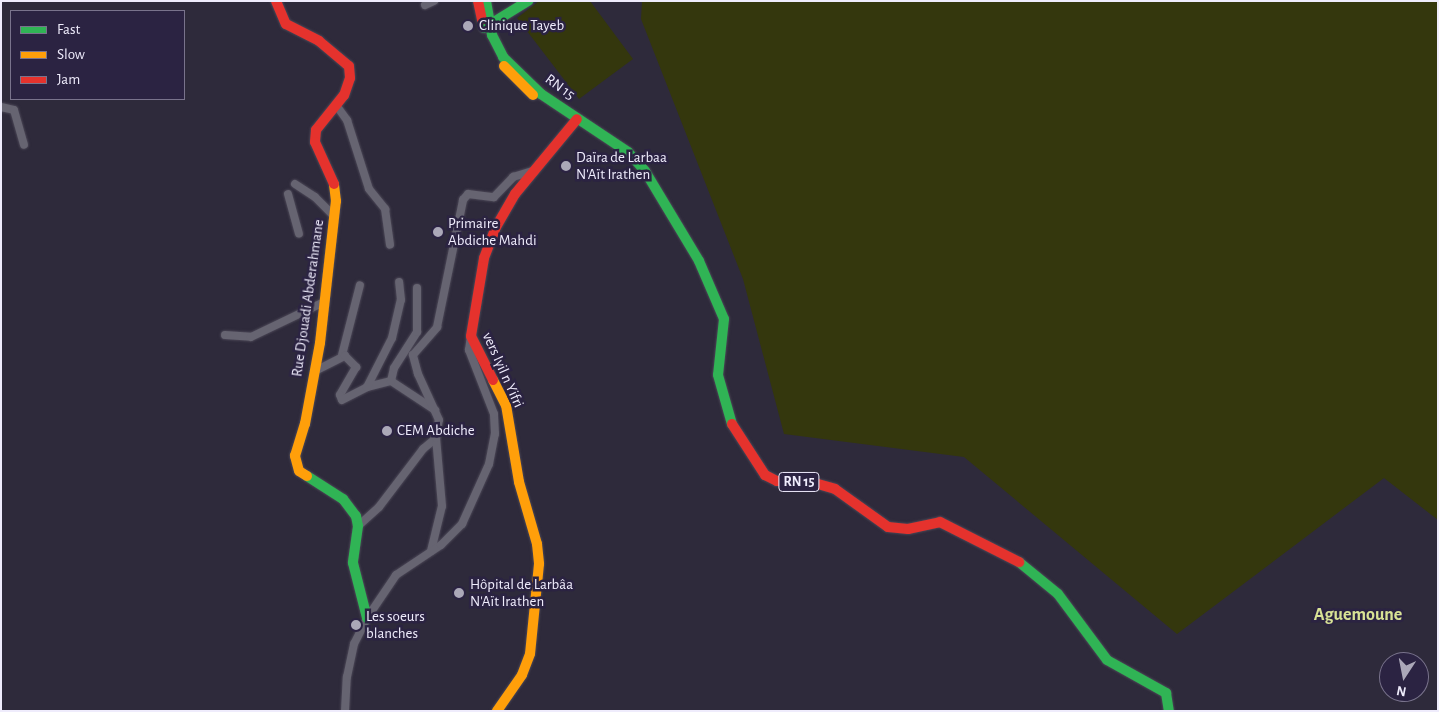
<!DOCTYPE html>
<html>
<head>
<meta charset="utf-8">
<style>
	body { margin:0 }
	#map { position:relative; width:1439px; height:712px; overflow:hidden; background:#2e2a3b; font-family:"Alegreya Sans",sans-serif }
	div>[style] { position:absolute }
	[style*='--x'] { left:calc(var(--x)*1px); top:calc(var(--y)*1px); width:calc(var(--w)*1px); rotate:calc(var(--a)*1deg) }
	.green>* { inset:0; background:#34370d }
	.roads { filter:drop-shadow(0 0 1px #4b4756) drop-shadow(0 0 1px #4b4756) }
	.street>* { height:8px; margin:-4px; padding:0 4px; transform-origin:4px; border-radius:4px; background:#666471 }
	.fast>* { height:10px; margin:-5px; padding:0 5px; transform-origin:5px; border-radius:5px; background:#30b455 }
	.slow>* { height:10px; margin:-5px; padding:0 5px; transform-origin:5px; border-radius:5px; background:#ff9f0a }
	.jam>* { height:10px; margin:-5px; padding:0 5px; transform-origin:5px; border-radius:5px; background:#e5322d }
	.dots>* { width:14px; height:14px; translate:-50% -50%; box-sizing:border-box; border:2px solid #2b2342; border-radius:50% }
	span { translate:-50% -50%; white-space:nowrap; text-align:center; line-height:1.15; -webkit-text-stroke:5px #2b2342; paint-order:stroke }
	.shield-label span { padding:1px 4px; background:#2b2342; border:1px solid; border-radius:4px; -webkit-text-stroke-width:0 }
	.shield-label { font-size:14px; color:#efecfc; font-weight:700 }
	.poi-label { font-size:15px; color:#efecfc }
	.left { translate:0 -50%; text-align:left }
	.street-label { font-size:15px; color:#efecfc }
	.quarter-label { font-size:18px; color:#d9e395; font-weight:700 }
	.frame { position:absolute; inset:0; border:2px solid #efecfc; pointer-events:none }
	.legend { position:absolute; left:10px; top:10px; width:175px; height:90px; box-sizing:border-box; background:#2b2342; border:1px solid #79738c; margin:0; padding:6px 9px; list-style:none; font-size:15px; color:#efecfc }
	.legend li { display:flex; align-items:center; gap:10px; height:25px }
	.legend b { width:25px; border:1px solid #79738c }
	.north { position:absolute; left:1379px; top:652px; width:50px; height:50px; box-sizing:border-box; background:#2b2342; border:1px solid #79738c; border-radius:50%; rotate:191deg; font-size:14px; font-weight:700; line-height:20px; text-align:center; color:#efecfc }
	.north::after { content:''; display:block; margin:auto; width:18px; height:22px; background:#aba8b8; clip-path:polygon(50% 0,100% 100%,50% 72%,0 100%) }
</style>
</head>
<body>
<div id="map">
	<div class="green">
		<div style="clip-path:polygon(539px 1px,590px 1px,633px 59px,579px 99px,517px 18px)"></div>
		<div style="clip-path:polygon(642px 1px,1438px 1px,1438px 520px,1384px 478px,1177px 634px,964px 457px,784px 434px,743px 279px,641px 19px)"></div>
	</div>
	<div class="roads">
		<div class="street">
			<div style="--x:425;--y:5;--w:10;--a:-24"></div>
			<div style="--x:336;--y:105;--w:19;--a:54"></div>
			<div style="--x:347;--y:120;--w:72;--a:72.3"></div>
			<div style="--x:369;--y:189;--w:26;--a:51"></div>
			<div style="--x:385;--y:209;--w:36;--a:82"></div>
			<div style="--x:1;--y:107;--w:13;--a:13"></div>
			<div style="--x:14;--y:110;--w:36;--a:74"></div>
			<div style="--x:295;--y:184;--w:24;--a:33"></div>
			<div style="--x:315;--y:197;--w:28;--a:45"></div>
			<div style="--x:288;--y:194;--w:41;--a:74.6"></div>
			<div style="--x:225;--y:335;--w:26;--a:4"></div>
			<div style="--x:251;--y:337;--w:79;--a:-25.6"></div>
			<div style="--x:342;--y:355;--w:72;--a:-75.6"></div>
			<div style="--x:315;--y:371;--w:34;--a:-27"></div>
			<div style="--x:345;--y:356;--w:16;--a:45"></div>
			<div style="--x:356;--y:367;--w:32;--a:120"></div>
			<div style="--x:340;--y:395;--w:5;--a:68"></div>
			<div style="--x:342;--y:400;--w:28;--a:-27"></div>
			<div style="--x:367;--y:387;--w:25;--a:-14"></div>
			<div style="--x:391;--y:381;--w:53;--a:33.4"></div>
			<div style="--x:391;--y:381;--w:13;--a:-77"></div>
			<div style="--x:394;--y:368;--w:43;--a:-57.4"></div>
			<div style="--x:417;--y:332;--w:44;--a:-90"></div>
			<div style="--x:367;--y:387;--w:55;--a:-63"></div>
			<div style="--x:392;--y:338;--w:39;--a:-77"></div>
			<div style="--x:401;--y:300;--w:18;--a:-96"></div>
			<div style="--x:358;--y:526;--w:28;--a:-42"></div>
			<div style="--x:379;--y:507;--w:73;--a:-52.8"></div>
			<div style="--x:423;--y:449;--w:17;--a:-40"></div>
			<div style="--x:431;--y:551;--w:46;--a:-76.3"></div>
			<div style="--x:442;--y:506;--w:68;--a:-95"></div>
			<div style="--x:436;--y:438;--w:18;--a:-81"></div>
			<div style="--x:439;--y:420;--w:51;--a:-114.5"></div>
			<div style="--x:418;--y:374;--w:20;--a:-105"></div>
			<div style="--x:413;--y:355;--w:37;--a:-49"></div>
			<div style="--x:437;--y:327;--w:130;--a:-78.4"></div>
			<div style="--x:463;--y:200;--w:8;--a:-50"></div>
			<div style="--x:468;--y:194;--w:26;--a:7"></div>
			<div style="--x:494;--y:197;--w:28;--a:-46"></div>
			<div style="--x:513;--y:177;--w:21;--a:-17"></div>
			<div style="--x:345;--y:711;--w:34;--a:-87"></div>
			<div style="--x:347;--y:677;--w:34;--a:-78"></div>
			<div style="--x:354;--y:644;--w:29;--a:-63"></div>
			<div style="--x:367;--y:618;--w:52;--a:-56"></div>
			<div style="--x:396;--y:575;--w:54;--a:-33.7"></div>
			<div style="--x:441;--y:545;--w:30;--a:-45"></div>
			<div style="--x:462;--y:524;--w:66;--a:-65.8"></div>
			<div style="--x:489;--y:464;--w:31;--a:-79"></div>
			<div style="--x:495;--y:434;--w:20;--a:-93"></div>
			<div style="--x:494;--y:414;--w:69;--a:-111.3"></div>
			<div style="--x:469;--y:350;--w:14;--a:-82"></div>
		</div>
		<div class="fast">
			<div style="--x:486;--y:1;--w:35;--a:80"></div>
			<div style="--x:492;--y:35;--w:25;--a:63"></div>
			<div style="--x:503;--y:57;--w:53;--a:44.2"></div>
			<div style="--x:541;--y:94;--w:105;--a:33.7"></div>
			<div style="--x:628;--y:152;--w:25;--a:48"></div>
			<div style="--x:645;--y:171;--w:105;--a:59"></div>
			<div style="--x:699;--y:261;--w:63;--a:66.7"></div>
			<div style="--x:724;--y:319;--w:56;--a:96.1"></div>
			<div style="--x:718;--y:375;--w:51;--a:74.1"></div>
			<div style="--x:484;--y:28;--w:52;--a:-31.5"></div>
			<div style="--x:307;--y:476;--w:43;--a:32.6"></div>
			<div style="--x:343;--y:499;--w:21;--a:53"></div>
			<div style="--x:356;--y:516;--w:10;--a:79"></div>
			<div style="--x:358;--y:526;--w:37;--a:98"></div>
			<div style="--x:353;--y:563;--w:57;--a:75.7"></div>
			<div style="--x:1019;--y:562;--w:50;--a:39.4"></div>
			<div style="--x:1058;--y:594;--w:82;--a:53.4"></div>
			<div style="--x:1107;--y:660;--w:68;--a:29.2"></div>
			<div style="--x:1166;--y:693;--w:18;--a:81"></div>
		</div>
		<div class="slow">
			<div style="--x:504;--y:66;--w:41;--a:45"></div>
			<div style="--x:493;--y:380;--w:28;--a:63"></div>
			<div style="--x:506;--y:405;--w:78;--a:80.4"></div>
			<div style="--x:519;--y:482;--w:65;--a:73.8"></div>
			<div style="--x:537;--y:544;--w:20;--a:84"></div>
			<div style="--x:539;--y:564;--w:90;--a:95.7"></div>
			<div style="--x:530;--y:654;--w:22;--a:111"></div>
			<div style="--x:522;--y:675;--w:44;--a:124.8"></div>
			<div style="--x:307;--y:476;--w:9;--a:-148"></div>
			<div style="--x:299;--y:471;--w:16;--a:-105"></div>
			<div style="--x:295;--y:456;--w:34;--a:-73"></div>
			<div style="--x:305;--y:424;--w:82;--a:-79.5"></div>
			<div style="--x:320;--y:343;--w:143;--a:-83.6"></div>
			<div style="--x:336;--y:201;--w:17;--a:-97"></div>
		</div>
		<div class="jam">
			<div style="--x:276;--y:1;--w:25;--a:67"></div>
			<div style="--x:286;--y:24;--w:37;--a:27"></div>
			<div style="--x:319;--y:41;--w:39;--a:40"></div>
			<div style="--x:349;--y:66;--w:12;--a:85"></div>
			<div style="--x:350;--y:78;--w:18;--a:109"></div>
			<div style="--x:344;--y:95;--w:45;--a:128.7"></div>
			<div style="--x:316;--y:130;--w:12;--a:95"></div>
			<div style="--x:315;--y:142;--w:46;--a:65.7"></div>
			<div style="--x:478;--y:1;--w:19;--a:78"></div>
			<div style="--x:493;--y:380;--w:49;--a:-116.6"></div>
			<div style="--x:471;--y:336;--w:79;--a:-80.5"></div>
			<div style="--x:484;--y:258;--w:33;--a:-69"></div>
			<div style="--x:496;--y:227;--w:38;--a:-60"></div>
			<div style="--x:515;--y:194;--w:97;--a:-50.4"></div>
			<div style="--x:732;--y:424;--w:61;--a:57.1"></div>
			<div style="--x:765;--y:475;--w:13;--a:27"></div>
			<div style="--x:777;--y:481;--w:34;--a:2"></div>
			<div style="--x:811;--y:482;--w:25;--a:16"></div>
			<div style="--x:835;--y:489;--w:65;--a:35.6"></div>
			<div style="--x:888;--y:527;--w:20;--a:6"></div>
			<div style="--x:908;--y:529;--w:33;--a:-12"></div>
			<div style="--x:940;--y:522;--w:89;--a:26.9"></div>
		</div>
	</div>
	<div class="dots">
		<div style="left:468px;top:26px;background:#aba8b8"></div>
		<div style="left:566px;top:166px;background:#aba8b8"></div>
		<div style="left:438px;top:232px;background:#aba8b8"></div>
		<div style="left:387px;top:431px;background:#aba8b8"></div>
		<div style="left:459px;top:593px;background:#aba8b8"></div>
		<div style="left:356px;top:625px;background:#aba8b8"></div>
	</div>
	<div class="shield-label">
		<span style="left:799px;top:482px">RN 15</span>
	</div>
	<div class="poi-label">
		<span class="left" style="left:479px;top:26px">Clinique Tayeb</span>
		<span class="left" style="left:576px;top:166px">Daïra de Larbaa<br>N'Aït Irathen</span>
		<span class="left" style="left:448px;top:232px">Primaire<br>Abdiche Mahdi</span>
		<span class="left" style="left:397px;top:431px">CEM Abdiche</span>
		<span class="left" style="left:470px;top:593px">Hôpital de Larbâa<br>N'Aït Irathen</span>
		<span class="left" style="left:366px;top:625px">Les soeurs<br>blanches</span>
	</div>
	<div class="street-label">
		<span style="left:560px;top:87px;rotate:36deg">RN 15</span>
		<span style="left:308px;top:298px;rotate:-82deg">Rue Djouadi Abderahmane</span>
		<span style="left:503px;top:370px;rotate:66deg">vers Iγil n Yifri</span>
	</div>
	<div class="quarter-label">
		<span style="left:1358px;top:615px">Aguemoune</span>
	</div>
	<div class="frame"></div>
	<ul class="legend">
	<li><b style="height:6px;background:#30b455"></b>Fast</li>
	<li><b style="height:6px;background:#ff9f0a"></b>Slow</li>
	<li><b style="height:6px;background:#e5322d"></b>Jam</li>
	</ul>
	<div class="north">N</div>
</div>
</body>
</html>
